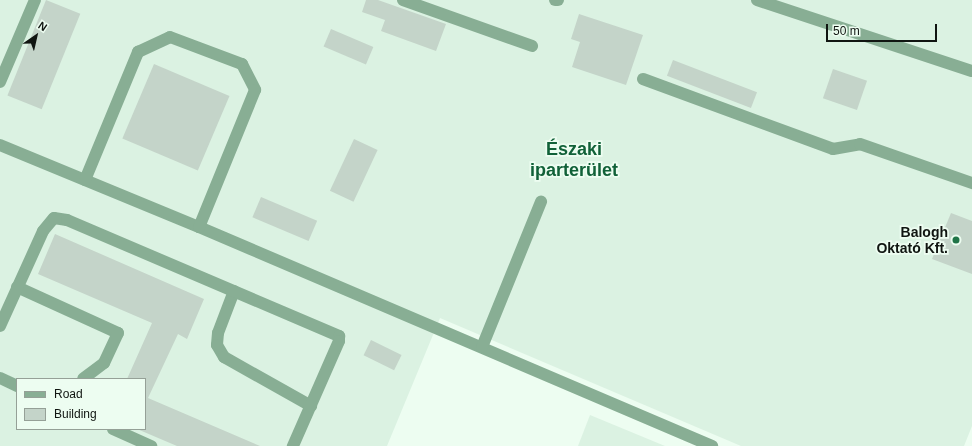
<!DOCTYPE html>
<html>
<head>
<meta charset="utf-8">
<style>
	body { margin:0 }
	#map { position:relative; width:972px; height:446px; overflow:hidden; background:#edfdf1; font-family:Arial,sans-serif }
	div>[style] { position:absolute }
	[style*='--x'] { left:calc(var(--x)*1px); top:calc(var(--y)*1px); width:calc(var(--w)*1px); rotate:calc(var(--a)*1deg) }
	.built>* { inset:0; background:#dbf2e2 }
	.building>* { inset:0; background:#c4d4c9; transform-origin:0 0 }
	.minor>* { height:12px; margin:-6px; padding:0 6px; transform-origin:6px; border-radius:6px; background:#88ae94 }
	.dots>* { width:11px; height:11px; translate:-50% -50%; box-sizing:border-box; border:2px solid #edfdf1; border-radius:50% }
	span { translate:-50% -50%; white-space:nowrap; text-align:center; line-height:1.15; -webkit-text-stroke:3.5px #edfdf1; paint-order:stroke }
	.poi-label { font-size:14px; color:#101511; font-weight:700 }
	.right { translate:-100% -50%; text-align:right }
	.district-label { font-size:18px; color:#116138; font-weight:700 }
	.legend { position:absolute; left:16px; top:378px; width:130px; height:52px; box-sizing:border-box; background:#edfdf1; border:1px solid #95a097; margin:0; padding:5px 7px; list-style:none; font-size:12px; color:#101511 }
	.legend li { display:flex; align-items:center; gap:8px; height:20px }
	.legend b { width:20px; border:1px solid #95a097 }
	.north { position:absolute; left:16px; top:16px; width:40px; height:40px; -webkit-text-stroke:3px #edfdf1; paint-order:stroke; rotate:34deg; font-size:11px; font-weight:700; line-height:16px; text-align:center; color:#101511 }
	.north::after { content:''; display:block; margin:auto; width:14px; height:18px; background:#101511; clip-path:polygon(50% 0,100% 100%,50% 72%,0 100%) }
	.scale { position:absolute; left:826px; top:24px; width:111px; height:18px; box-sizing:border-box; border:2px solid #101511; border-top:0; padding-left:5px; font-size:12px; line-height:14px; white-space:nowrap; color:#101511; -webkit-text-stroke:3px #edfdf1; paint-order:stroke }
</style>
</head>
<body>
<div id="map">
	<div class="built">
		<div style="clip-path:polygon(evenodd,0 0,972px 0,972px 426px,964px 446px,741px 446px,440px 318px,387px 446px,0 446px,0 0,17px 379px,145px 379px,145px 429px,17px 429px,17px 379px)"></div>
		<div style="clip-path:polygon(590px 415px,665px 446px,578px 446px)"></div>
	</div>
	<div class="building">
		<div style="left:46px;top:0;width:37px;height:103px;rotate:22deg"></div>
		<div style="clip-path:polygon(366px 0,378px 0,446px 24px,436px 51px,381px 31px,385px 20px,362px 12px)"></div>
		<div style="clip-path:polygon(579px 14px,643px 35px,626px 85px,572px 67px,580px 42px,571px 39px)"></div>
		<div style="left:331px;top:29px;width:46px;height:19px;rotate:23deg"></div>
		<div style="left:673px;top:60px;width:90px;height:17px;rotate:21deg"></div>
		<div style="left:154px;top:64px;width:82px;height:81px;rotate:23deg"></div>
		<div style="left:833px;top:69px;width:36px;height:31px;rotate:19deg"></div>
		<div style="left:354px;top:139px;width:26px;height:57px;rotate:25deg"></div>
		<div style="left:261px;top:197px;width:61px;height:22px;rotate:23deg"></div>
		<div style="clip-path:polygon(951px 213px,972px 221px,972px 274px,932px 259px)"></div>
		<div style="clip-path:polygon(55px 234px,204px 299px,187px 339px,178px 334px,148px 398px,260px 446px,177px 446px,137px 429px,145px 429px,145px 379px,127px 379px,152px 323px,38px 274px)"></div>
		<div style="left:371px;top:340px;width:34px;height:17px;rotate:26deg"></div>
	</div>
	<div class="minor">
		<div style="--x:403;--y:0;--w:137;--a:19.6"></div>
		<div style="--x:555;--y:0;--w:3;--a:0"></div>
		<div style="--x:757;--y:0;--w:226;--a:18.3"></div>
		<div style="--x:643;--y:79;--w:202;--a:20.2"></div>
		<div style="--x:833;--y:149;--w:27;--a:-10"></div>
		<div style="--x:860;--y:144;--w:119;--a:19.2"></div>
		<div style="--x:0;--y:82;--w:89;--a:-66.9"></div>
		<div style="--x:0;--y:145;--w:215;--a:22.4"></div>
		<div style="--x:199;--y:227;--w:558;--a:23.12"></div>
		<div style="--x:85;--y:180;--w:139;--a:-67.5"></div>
		<div style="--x:138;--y:52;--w:35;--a:-25"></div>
		<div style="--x:170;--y:37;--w:77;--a:20.6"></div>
		<div style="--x:242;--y:64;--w:29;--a:63"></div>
		<div style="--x:255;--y:90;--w:148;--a:112.2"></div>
		<div style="--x:17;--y:287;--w:111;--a:24.5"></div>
		<div style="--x:118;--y:333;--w:33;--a:115"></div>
		<div style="--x:104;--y:363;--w:26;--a:143"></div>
		<div style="--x:234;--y:291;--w:45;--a:110.9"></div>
		<div style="--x:218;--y:333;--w:12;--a:95"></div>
		<div style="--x:217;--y:345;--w:14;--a:60"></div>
		<div style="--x:224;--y:357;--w:100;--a:29.4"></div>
		<div style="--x:0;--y:326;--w:104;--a:-65.6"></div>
		<div style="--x:43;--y:231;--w:17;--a:-50"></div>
		<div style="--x:54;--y:218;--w:13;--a:9"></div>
		<div style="--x:67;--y:220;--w:296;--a:23.1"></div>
		<div style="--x:339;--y:336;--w:5;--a:90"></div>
		<div style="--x:339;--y:341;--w:115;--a:113.7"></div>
		<div style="--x:482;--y:347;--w:157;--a:-67.9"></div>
		<div style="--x:0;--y:378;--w:19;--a:25"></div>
		<div style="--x:113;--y:429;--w:42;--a:24.1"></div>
	</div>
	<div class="dots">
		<div style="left:956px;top:240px;background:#207447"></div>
	</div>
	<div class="poi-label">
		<span class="right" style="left:948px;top:240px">Balogh<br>Oktató Kft.</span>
	</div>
	<div class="district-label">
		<span style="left:574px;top:160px">Északi<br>iparterület</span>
	</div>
	<ul class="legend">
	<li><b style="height:5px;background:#88ae94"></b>Road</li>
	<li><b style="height:11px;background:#c4d4c9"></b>Building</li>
	</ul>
	<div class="north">N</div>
	<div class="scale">50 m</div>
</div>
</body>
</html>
